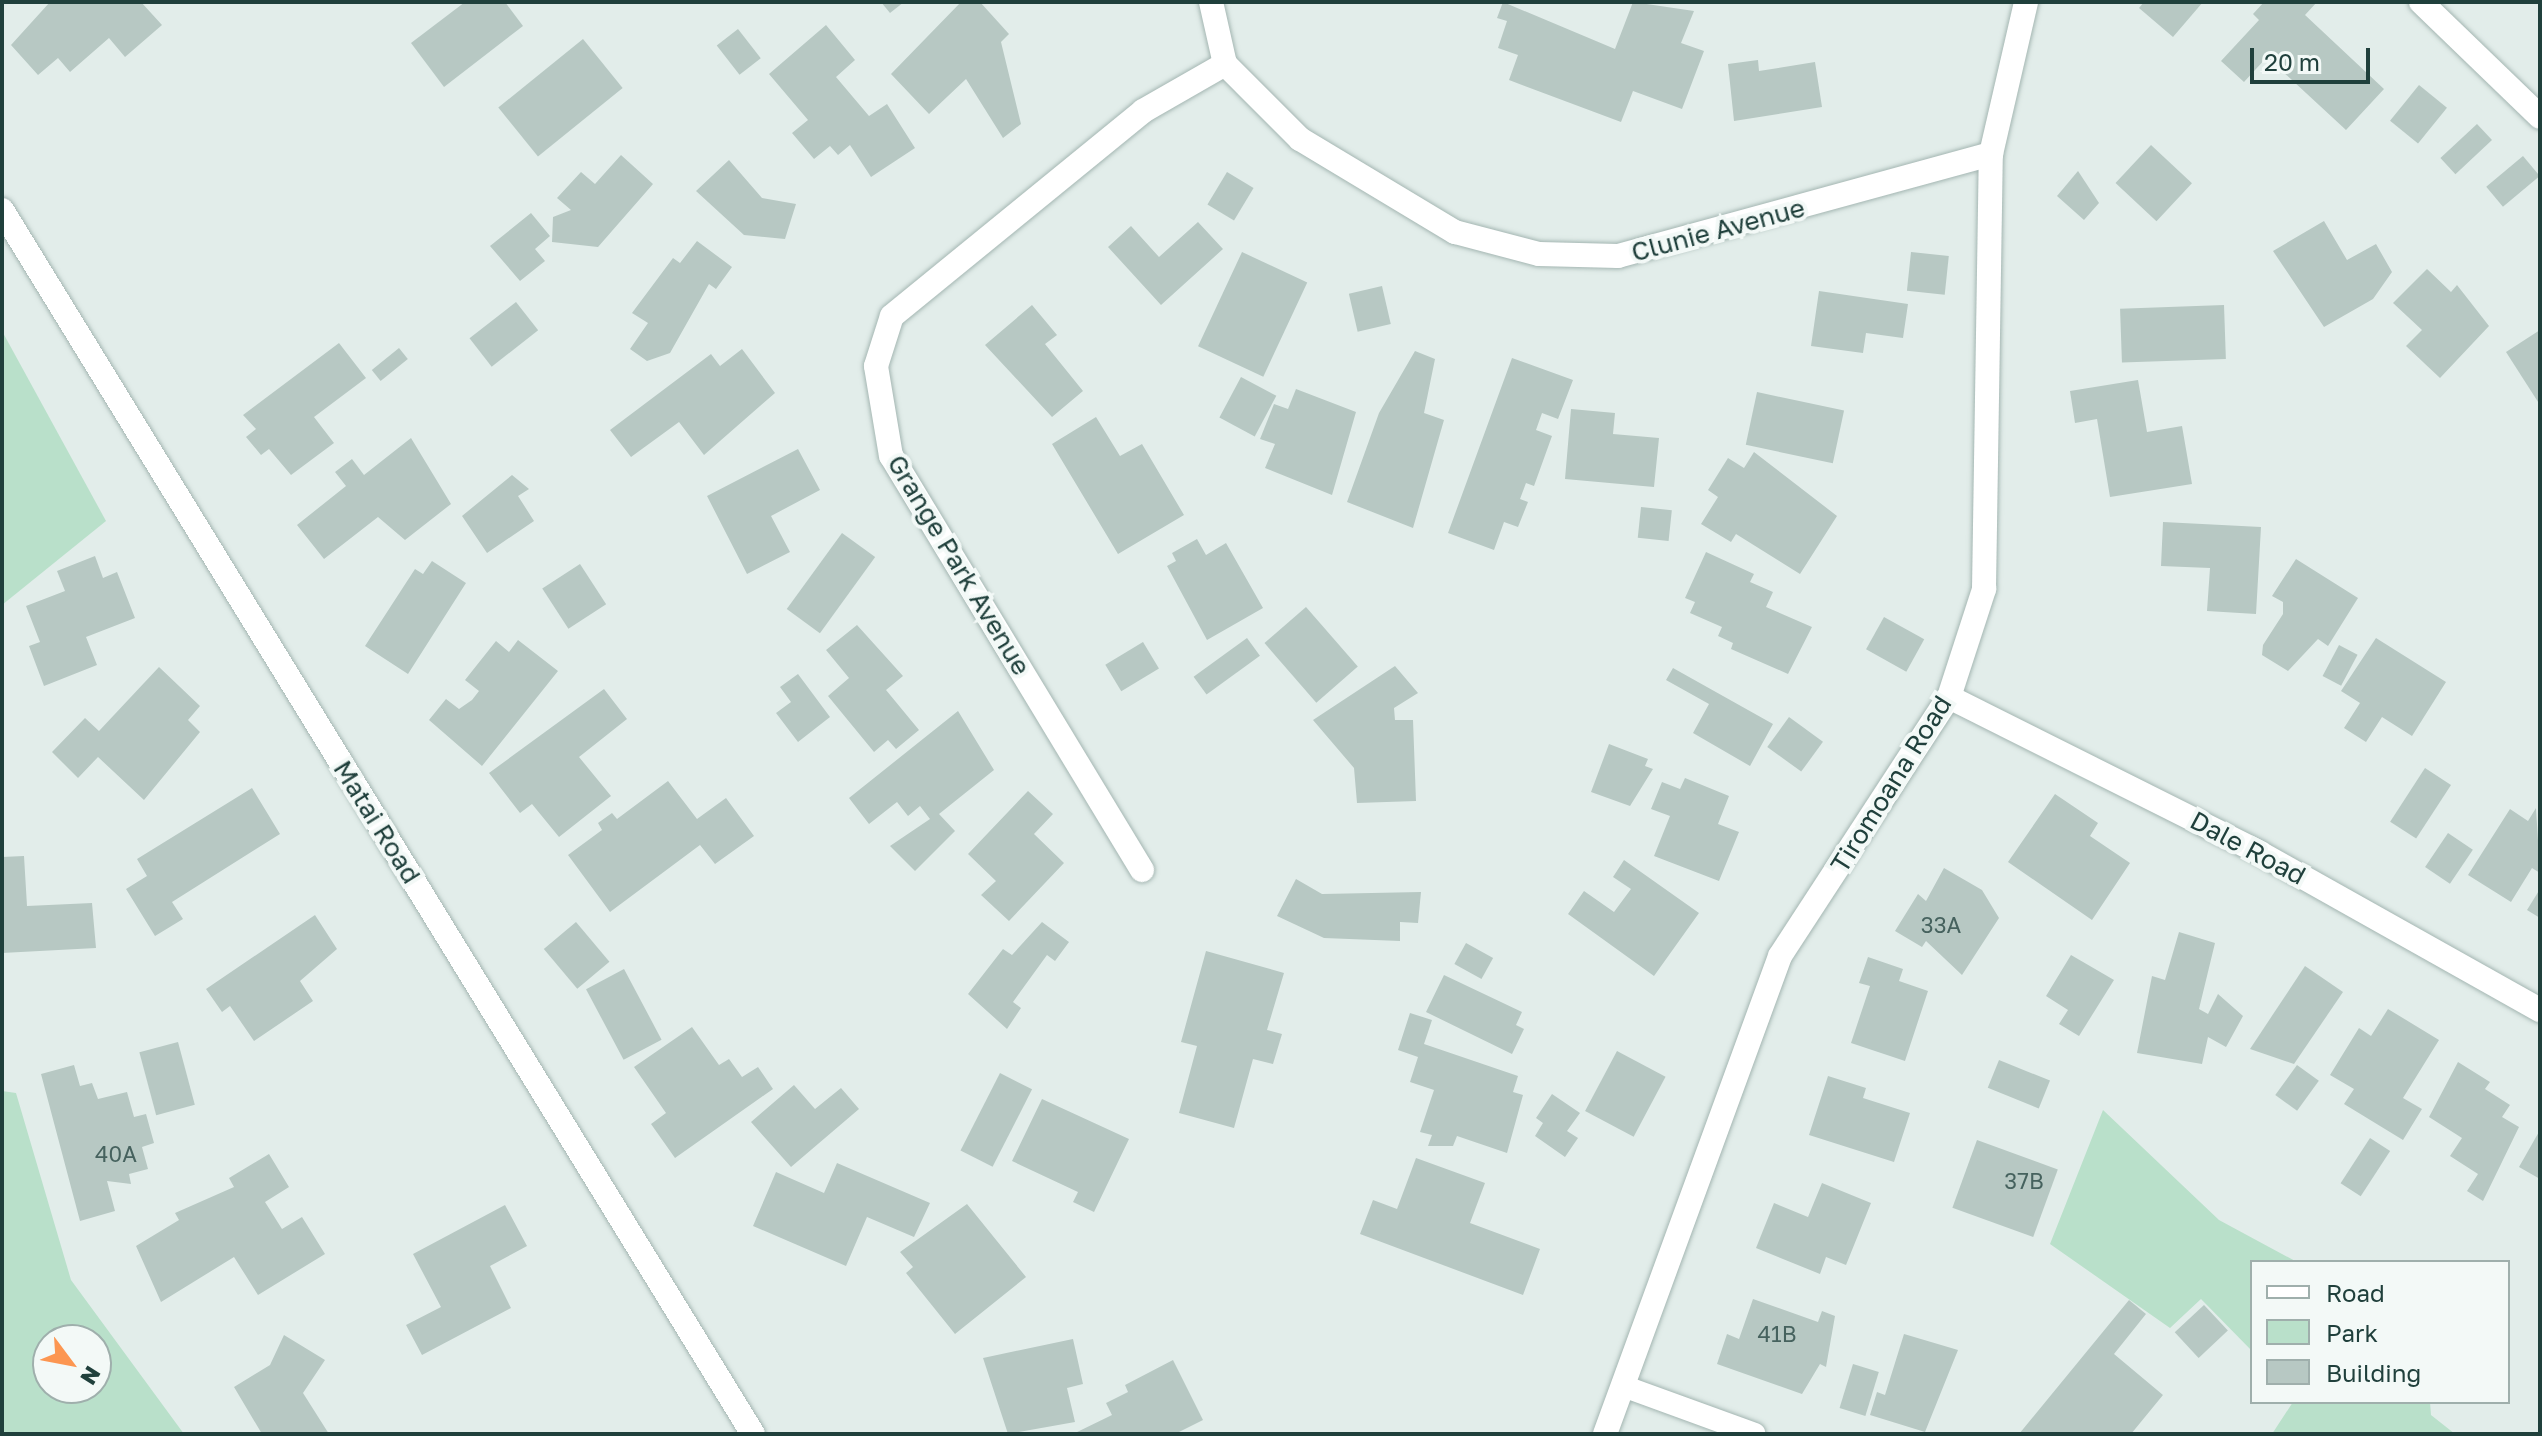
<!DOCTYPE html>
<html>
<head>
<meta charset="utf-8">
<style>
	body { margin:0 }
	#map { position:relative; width:2542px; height:1436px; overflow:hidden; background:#e2edea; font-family:"Golos Text",sans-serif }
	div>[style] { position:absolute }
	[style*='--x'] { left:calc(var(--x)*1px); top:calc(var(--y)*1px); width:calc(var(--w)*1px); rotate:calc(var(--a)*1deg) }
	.green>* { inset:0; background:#b9e0ca }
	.building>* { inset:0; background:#b7c8c3; transform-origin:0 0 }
	.roads { filter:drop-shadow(0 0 2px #a4b6b2) drop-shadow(0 0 2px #a4b6b2) }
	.lane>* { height:22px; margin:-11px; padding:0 11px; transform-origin:11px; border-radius:11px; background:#fff }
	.street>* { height:24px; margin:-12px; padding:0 12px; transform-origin:12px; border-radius:12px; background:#fff }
	.secondary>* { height:24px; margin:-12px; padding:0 12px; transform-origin:12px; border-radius:12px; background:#fff }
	span { translate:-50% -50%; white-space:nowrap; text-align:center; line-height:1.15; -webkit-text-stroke:8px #f3f9f7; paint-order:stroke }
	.number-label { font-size:22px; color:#46625e }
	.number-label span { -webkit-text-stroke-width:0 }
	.street-label { font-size:26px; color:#20403c }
	.frame { position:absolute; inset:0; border:4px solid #20403c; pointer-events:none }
	.legend { position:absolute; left:2250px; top:1260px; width:260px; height:144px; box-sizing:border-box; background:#f3f9f7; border:2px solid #9fafac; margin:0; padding:10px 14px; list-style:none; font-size:24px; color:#20403c }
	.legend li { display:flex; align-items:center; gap:16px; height:40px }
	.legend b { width:40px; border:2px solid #9fafac }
	.north { position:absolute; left:32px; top:1324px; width:80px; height:80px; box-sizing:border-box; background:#f3f9f7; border:2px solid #9fafac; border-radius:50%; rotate:122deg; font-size:22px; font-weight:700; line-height:32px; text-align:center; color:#20403c }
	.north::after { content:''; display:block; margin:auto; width:28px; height:36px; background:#fc9651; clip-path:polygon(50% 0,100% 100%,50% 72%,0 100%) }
	.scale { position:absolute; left:2250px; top:48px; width:120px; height:36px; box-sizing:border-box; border:4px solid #20403c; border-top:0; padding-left:10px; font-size:24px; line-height:28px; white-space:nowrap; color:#20403c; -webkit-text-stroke:6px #f3f9f7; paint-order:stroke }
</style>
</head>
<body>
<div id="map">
	<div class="green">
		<div style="clip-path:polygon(2px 331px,106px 521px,2px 605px)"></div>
		<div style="clip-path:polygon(evenodd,2px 1091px,16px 1093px,71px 1280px,184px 1434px,2px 1434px,2px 1091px,48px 1340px,96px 1340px,96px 1388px,48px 1388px,48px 1340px)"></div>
		<div style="clip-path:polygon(2103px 1110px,2219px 1220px,2297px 1262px,2252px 1262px,2252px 1351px,2201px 1299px,2170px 1328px,2050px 1244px)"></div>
		<div style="clip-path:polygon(2293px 1402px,2430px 1402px,2431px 1415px,2455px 1434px,2272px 1434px)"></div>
	</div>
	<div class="building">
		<div style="clip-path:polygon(50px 2px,141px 2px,162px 25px,125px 57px,109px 38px,70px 72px,58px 58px,38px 75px,11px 45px)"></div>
		<div style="clip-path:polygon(465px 2px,505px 2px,523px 26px,444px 87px,411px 43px)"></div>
		<div style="clip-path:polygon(881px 2px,904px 2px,890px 13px)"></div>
		<div style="clip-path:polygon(961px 2px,980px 2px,1009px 34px,1001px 42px,1021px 124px,1003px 138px,966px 79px,929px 114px,891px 74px)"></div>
		<div style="clip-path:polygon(1503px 2px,1615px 49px,1633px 2px,1694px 11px,1681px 43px,1704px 51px,1682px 109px,1633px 91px,1621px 122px,1509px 80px,1518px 55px,1498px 48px,1507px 21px,1497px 18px)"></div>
		<div style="clip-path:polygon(2144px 2px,2203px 2px,2173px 37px,2139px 8px)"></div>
		<div style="clip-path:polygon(2264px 2px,2317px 2px,2305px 15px,2384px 89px,2346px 130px,2267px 57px,2244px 82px,2221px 61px,2259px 20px,2253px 14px)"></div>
		<div style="clip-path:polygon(826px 25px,855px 60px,836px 77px,869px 116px,887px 104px,915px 148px,871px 177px,850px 145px,838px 155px,830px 146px,814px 159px,792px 133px,808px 120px,769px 74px)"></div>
		<div style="left:738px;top:29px;width:37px;height:27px;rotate:52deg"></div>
		<div style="left:583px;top:39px;width:63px;height:109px;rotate:51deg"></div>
		<div style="clip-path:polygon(1758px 60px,1759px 71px,1815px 62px,1822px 107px,1734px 121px,1728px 64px)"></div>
		<div style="left:2419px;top:85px;width:36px;height:46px;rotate:39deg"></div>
		<div style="left:2477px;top:124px;width:22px;height:50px;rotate:47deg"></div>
		<div style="left:2151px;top:145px;width:56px;height:52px;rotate:43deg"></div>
		<div style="clip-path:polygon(621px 155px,653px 184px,598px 247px,552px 242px,553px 217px,571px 210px,557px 198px,581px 172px,595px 184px)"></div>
		<div style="left:2523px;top:156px;width:26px;height:48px;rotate:50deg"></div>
		<div style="clip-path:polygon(729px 160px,762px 198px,796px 204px,785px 239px,744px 235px,696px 191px)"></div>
		<div style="clip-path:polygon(2078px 171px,2099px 203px,2084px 220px,2057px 196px)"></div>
		<div style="left:1227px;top:172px;width:31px;height:38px;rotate:31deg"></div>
		<div style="clip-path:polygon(531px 213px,550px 236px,535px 249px,545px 261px,520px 281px,490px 246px)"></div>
		<div style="clip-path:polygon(2324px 221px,2347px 260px,2376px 244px,2392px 272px,2373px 299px,2324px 327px,2273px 251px)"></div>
		<div style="clip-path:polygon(1198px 222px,1223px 249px,1161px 305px,1108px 247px,1131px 226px,1159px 257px)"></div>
		<div style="clip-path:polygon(697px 241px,732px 267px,716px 289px,709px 284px,670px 353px,647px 361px,630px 349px,648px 323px,632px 313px,673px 258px,680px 263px)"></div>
		<div style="left:1242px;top:252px;width:72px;height:104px;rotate:25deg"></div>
		<div style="left:1911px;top:252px;width:38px;height:39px;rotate:6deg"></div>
		<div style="clip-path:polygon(2427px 269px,2451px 292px,2457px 285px,2489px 326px,2440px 378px,2406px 346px,2422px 330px,2393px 303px)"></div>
		<div style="left:1382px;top:286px;width:39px;height:34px;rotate:77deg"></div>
		<div style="clip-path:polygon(1819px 291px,1908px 304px,1903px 338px,1866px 333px,1863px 353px,1811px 346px)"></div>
		<div style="left:516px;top:302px;width:36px;height:59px;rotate:52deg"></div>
		<div style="clip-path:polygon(1032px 305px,1057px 335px,1045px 344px,1083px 391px,1052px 417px,985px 345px)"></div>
		<div style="left:2224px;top:305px;width:54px;height:104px;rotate:88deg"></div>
		<div style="clip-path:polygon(2540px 330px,2540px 405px,2506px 352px)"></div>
		<div style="clip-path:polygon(339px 343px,366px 378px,314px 417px,334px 443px,291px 475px,269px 449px,261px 455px,246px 437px,256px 429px,243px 415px)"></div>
		<div style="left:399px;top:348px;width:14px;height:35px;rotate:51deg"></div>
		<div style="clip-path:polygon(742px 349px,775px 393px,704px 455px,679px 422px,631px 457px,610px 430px,711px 354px,720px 366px)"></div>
		<div style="clip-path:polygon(1415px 351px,1435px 359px,1424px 413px,1444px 420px,1413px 528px,1347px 502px,1379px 413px)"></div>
		<div style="clip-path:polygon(1512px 358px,1573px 380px,1558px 419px,1542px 413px,1536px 430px,1552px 436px,1534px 486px,1526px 483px,1520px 499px,1528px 502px,1518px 527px,1504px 522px,1494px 550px,1448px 533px)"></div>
		<div style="left:1241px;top:377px;width:40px;height:46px;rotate:28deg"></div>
		<div style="clip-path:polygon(2138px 380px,2147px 432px,2182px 426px,2192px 484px,2110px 497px,2097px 419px,2075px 423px,2070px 391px)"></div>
		<div style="clip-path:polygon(1296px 389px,1356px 412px,1332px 495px,1265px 468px,1275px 444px,1260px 439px,1274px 404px,1288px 409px)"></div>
		<div style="left:1757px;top:392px;width:89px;height:54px;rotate:12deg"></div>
		<div style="clip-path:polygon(1571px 409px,1615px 413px,1613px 434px,1659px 438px,1654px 487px,1565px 479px)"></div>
		<div style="clip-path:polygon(1096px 417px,1120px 456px,1142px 444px,1184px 515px,1118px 554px,1052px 444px)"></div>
		<div style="clip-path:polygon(411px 438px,451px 504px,405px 540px,378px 517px,324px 559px,297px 525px,346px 486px,335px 472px,352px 459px,364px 475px)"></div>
		<div style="clip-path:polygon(798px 449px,820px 490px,771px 516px,790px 552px,747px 574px,707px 496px)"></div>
		<div style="clip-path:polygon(1754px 452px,1837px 516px,1800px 574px,1736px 534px,1731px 542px,1701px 524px,1718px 497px,1708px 490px,1728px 458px,1744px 468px)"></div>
		<div style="clip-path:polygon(512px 475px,529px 489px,518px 496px,534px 521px,487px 553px,462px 516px)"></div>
		<div style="left:1641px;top:507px;width:31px;height:31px;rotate:6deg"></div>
		<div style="clip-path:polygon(2163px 522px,2261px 527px,2256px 614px,2207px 611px,2210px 568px,2161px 566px)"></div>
		<div style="left:842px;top:533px;width:41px;height:94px;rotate:36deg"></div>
		<div style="clip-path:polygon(1197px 539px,1206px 555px,1226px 543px,1263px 608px,1207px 640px,1167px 566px,1176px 561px,1172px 553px)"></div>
		<div style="clip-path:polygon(1706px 552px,1754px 574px,1750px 582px,1773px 592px,1766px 607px,1812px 627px,1788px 674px,1731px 649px,1733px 643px,1718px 636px,1722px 627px,1690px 613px,1695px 602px,1685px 598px)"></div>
		<div style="clip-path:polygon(95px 556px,103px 578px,117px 572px,135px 618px,86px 637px,97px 665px,44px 686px,29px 646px,40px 642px,26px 606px,65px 591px,57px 571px)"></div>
		<div style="clip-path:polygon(2296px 559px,2358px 598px,2328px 646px,2318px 639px,2288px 671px,2262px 655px,2263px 645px,2283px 614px,2283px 602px,2272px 596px)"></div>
		<div style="clip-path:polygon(432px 561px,466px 583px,408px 674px,365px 646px,415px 569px,423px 574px)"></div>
		<div style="left:580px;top:564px;width:48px;height:45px;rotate:57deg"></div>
		<div style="left:1306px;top:607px;width:79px;height:55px;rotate:49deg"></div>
		<div style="left:1884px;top:617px;width:46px;height:37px;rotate:29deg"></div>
		<div style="clip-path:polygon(857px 625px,903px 676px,886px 690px,919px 730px,896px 749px,888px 740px,874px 752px,828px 696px,849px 678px,826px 650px)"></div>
		<div style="left:1247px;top:638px;width:22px;height:66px;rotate:54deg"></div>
		<div style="clip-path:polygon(2376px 638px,2446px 682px,2412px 736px,2382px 717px,2366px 742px,2344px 728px,2360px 703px,2341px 691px)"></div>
		<div style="clip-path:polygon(518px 640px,558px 671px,482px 766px,429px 720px,446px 699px,459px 709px,472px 700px,479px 691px,465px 680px,496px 641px,509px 652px)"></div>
		<div style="left:1143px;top:642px;width:31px;height:44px;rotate:59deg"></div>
		<div style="left:2339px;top:645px;width:21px;height:35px;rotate:28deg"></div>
		<div style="clip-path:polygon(1395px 666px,1418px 693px,1394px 708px,1395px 720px,1413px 720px,1416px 801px,1357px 803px,1354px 768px,1313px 720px)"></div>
		<div style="clip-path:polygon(159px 667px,200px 706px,188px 720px,200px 732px,144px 800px,98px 757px,78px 778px,52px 752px,85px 718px,99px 731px)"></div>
		<div style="clip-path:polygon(1673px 668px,1773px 724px,1750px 766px,1693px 733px,1709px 704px,1666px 680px)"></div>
		<div style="clip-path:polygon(798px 674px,830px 717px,798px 742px,776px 713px,791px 702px,780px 687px)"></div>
		<div style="clip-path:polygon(604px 689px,627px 719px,579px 757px,611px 796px,559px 837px,532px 804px,520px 813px,489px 773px)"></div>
		<div style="clip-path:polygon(958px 711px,994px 770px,939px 814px,955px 831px,915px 871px,890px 846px,930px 819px,920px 806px,908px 816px,897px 802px,869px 824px,849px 798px)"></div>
		<div style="left:1789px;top:717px;width:42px;height:37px;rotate:36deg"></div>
		<div style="clip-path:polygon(1609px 744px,1648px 759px,1645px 766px,1653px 769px,1630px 806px,1591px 792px)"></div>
		<div style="left:2425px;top:768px;width:31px;height:64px;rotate:33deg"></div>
		<div style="clip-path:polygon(1685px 778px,1729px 796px,1718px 824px,1739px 832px,1719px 881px,1654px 856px,1670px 816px,1651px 809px,1662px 782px,1680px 789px)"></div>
		<div style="clip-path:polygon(668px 781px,697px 819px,726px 798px,754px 836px,715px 864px,700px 845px,610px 912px,568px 855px,602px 830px,598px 823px,612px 813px,617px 819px)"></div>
		<div style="clip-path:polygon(252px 788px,280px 834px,172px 902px,183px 919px,155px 936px,126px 889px,147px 876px,137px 859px)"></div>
		<div style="clip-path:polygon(1028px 791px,1053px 814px,1034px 834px,1064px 863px,1009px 921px,981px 895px,996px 881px,968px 854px)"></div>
		<div style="clip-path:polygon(2055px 794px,2098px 823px,2090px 836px,2130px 863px,2092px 920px,2008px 862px)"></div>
		<div style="clip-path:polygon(2536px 808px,2540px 873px,2532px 868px,2511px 902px,2468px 875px,2510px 809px,2528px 821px)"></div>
		<div style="left:2448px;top:833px;width:30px;height:41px;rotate:34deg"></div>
		<div style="clip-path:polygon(24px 856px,27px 906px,92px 903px,96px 948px,2px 953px,2px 857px)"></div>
		<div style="clip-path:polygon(1624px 860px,1699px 913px,1654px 976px,1568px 914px,1584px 891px,1614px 912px,1631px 889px,1613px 877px)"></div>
		<div style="clip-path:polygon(1944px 868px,1982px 890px,1999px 918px,1962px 975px,1926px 941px,1922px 947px,1895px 931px,1918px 894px,1926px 901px)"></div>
		<div style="clip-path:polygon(1296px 879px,1322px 894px,1421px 892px,1418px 923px,1400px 922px,1400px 941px,1324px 938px,1277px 916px)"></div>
		<div style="clip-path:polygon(2540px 889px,2540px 918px,2527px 910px)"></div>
		<div style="clip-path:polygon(315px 915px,337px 949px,300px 981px,313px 1001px,254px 1041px,230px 1006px,222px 1012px,206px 989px)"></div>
		<div style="left:576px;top:922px;width:52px;height:42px;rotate:50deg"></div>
		<div style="clip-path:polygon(1042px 922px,1069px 942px,1055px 961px,1047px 955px,1013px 1002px,1021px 1008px,1007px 1029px,968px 994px,1003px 949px,1012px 955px)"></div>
		<div style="clip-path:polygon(2179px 932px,2215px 943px,2199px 1009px,2208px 1014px,2218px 994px,2243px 1016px,2226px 1047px,2208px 1037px,2202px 1064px,2137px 1053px,2152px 976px,2165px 980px)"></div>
		<div style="left:1466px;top:943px;width:31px;height:24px;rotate:29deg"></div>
		<div style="clip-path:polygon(1206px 951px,1284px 973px,1267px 1030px,1282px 1034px,1273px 1064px,1253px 1059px,1234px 1128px,1179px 1113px,1197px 1046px,1181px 1042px)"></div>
		<div style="clip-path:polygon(2071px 955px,2114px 980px,2079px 1036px,2059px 1024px,2068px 1010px,2046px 996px)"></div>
		<div style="clip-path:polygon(1868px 957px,1903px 969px,1899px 981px,1928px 991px,1905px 1061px,1851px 1043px,1870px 986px,1859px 983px)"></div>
		<div style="clip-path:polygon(2305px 966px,2343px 992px,2294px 1064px,2250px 1049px)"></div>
		<div style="left:624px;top:969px;width:80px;height:43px;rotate:62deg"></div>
		<div style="clip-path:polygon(1444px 975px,1522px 1012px,1516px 1025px,1524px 1029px,1512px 1054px,1426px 1012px)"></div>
		<div style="clip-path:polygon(2388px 1009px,2439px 1040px,2403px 1098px,2422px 1109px,2403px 1140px,2344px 1104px,2354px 1089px,2330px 1075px,2359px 1028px,2371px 1036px)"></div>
		<div style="clip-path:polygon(1410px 1013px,1432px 1020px,1424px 1044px,1518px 1076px,1513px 1092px,1523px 1095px,1507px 1153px,1457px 1136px,1453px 1146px,1428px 1146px,1432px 1135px,1420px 1132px,1434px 1090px,1410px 1082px,1418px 1057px,1398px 1050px)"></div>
		<div style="clip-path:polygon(692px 1027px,719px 1065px,729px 1059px,742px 1077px,758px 1067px,773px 1089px,675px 1158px,651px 1124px,666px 1113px,634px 1067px)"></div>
		<div style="left:178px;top:1042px;width:65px;height:40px;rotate:75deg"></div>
		<div style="left:1617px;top:1051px;width:55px;height:68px;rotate:28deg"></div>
		<div style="left:1999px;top:1060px;width:55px;height:30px;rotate:22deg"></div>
		<div style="clip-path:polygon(2458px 1062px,2490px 1082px,2485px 1089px,2510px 1105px,2502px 1117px,2519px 1127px,2483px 1201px,2467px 1191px,2478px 1174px,2450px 1156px,2462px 1138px,2429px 1117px)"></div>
		<div style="clip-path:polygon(74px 1065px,80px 1086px,92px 1083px,98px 1099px,127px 1092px,134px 1117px,146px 1114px,154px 1143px,142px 1147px,148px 1169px,129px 1174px,131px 1184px,107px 1181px,115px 1211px,80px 1221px,41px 1074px)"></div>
		<div style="left:2297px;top:1065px;width:27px;height:37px;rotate:36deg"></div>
		<div style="left:1000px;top:1073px;width:36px;height:87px;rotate:27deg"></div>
		<div style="clip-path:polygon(1828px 1076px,1866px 1088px,1863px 1098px,1910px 1113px,1894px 1162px,1809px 1135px)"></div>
		<div style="clip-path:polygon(794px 1085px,815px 1109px,841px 1088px,859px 1109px,791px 1167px,751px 1122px)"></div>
		<div style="clip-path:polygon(1552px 1094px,1580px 1113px,1567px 1131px,1578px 1138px,1565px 1157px,1535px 1136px,1543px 1123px,1536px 1118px)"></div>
		<div style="clip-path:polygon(1042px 1099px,1129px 1139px,1094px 1212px,1073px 1202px,1078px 1192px,1012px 1161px)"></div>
		<div style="clip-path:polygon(2540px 1130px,2540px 1179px,2519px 1167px)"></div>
		<div style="left:2370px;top:1138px;width:24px;height:54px;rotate:33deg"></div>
		<div style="left:1977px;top:1140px;width:86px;height:72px;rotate:20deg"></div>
		<div style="clip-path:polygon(269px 1154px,289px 1187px,265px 1202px,282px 1229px,302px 1217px,325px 1254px,258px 1295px,234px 1257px,161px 1302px,136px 1246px,179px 1220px,175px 1213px,234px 1187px,229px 1178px)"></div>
		<div style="clip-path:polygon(1416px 1158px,1485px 1183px,1470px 1223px,1540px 1249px,1523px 1295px,1360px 1234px,1373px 1200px,1397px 1209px)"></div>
		<div style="clip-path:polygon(837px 1163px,930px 1203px,914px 1237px,867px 1217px,846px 1266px,753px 1226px,776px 1172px,824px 1193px)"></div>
		<div style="clip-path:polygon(1822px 1183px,1871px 1203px,1846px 1265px,1826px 1257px,1820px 1274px,1756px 1248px,1774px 1203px,1808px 1217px)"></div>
		<div style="clip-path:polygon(967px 1204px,1026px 1277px,955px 1334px,906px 1273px,913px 1267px,900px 1252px)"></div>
		<div style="clip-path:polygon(505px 1205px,527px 1246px,490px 1266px,511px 1308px,422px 1355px,406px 1325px,441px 1307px,413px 1254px)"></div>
		<div style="clip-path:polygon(1753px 1299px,1818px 1322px,1822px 1311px,1835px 1316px,1826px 1367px,1820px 1364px,1802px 1394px,1717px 1364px,1727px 1334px,1739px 1339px)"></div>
		<div style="clip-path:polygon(2129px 1300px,2146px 1314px,2114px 1354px,2163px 1395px,2131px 1434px,2019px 1434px)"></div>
		<div style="left:2204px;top:1305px;width:35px;height:40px;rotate:47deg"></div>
		<div style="clip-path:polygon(1904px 1334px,1958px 1350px,1925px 1432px,1870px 1415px,1877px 1392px,1885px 1395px)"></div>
		<div style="clip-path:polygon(284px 1335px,325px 1360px,303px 1393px,329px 1434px,262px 1434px,234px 1387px,270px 1365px)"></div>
		<div style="clip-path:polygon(1073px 1339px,1083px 1384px,1067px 1388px,1075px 1422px,1008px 1434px,983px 1358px)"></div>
		<div style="clip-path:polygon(1173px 1360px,1203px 1420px,1175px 1434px,1073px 1434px,1112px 1415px,1106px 1403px,1128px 1392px,1125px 1385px)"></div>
		<div style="left:1853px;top:1364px;width:27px;height:46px;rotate:17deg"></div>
	</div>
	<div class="roads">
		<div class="lane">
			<div style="--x:1623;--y:1386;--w:140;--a:20"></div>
		</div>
		<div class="street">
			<div style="--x:1211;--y:2;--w:64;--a:77.3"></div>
			<div style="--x:1225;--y:64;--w:106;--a:45"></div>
			<div style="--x:1300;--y:139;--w:181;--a:31"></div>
			<div style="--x:1455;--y:232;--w:87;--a:14.7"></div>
			<div style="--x:1539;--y:254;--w:79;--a:1.5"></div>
			<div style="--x:1618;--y:256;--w:387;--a:-15.3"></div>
			<div style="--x:2421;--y:2;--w:165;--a:44"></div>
			<div style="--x:1949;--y:697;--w:348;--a:26.6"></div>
			<div style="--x:2260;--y:853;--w:321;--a:29.3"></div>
			<div style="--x:1142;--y:870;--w:484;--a:-121.2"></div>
			<div style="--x:891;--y:456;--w:91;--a:-99.5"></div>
			<div style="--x:876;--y:366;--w:52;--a:-72.3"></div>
			<div style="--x:892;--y:316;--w:324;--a:-39.2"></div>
			<div style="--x:1143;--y:111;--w:95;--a:-29.8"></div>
			<div style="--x:1605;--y:1434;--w:509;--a:-69.89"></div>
			<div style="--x:1780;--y:956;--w:309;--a:-56.9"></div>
			<div style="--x:1949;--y:697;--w:114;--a:-72"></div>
			<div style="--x:1984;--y:589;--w:435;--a:-89.1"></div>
			<div style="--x:1991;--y:154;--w:156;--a:-77"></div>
		</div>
		<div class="secondary">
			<div style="--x:2;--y:210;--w:1436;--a:58.47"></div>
		</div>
	</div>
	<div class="number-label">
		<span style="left:1941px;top:925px">33A</span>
		<span style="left:116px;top:1154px">40A</span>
		<span style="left:2024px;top:1181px">37B</span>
		<span style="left:1777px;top:1334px">41B</span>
	</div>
	<div class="street-label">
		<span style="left:1718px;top:230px;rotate:-15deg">Clunie Avenue</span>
		<span style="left:959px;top:565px;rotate:59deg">Grange Park Avenue</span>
		<span style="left:1891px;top:784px;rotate:-58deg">Tiromoana Road</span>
		<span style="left:377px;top:822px;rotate:58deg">Matai Road</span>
		<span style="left:2248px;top:848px;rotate:28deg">Dale Road</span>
	</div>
	<div class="frame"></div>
	<ul class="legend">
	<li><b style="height:10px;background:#fff"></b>Road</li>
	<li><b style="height:22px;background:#b9e0ca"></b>Park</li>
	<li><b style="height:22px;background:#b7c8c3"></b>Building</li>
	</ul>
	<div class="north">N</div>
	<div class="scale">20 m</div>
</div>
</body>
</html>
